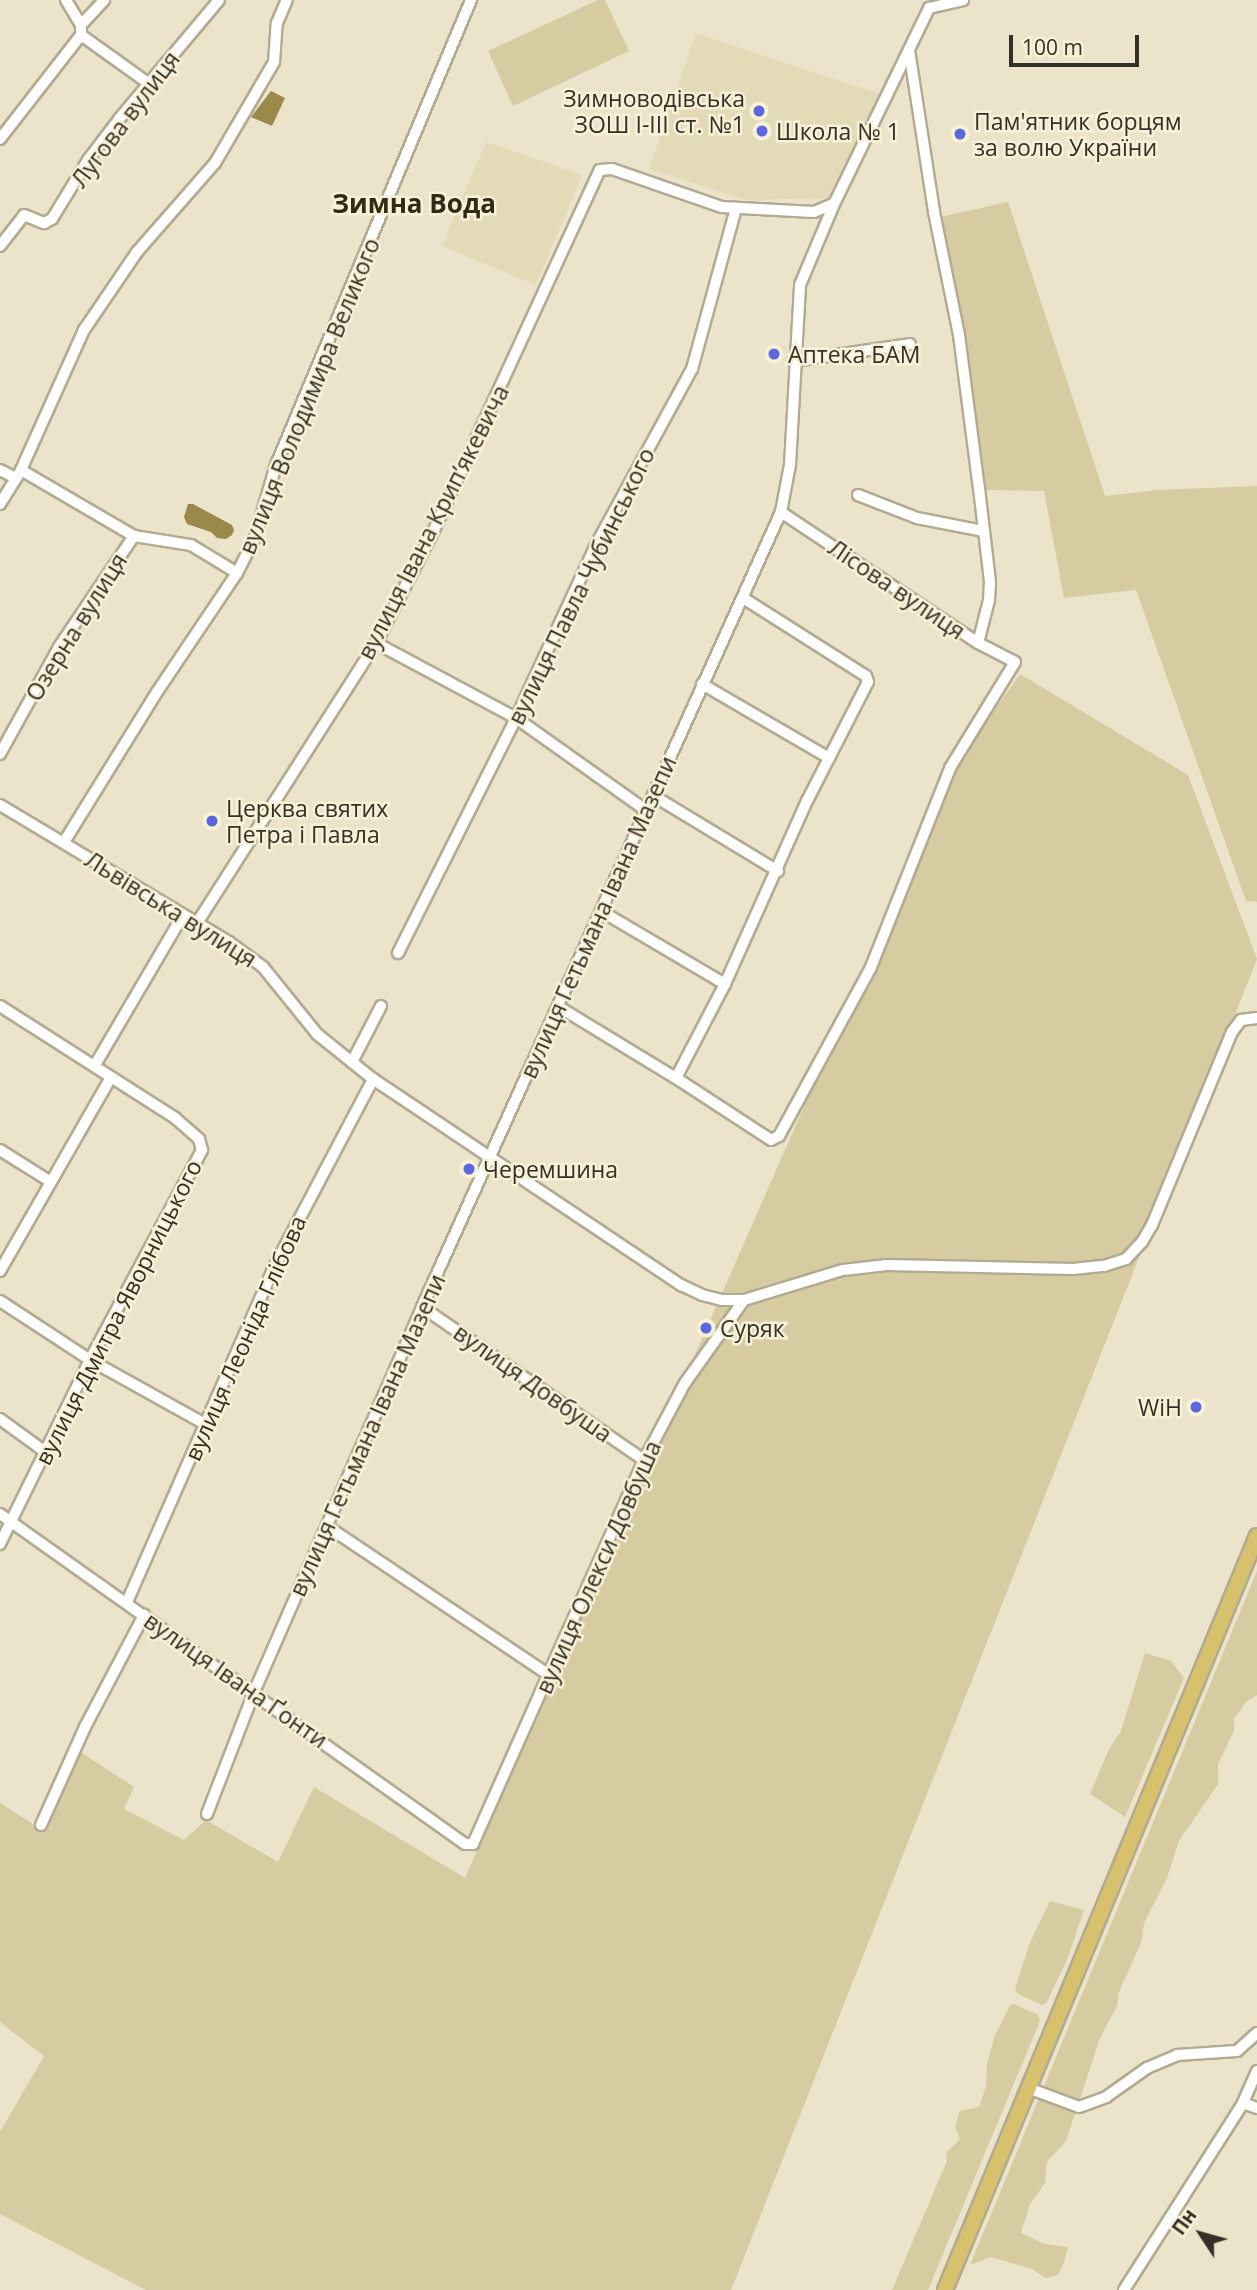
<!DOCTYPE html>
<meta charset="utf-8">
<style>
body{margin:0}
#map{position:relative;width:1257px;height:2290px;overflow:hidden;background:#ebe4ca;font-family:"Open Sans",sans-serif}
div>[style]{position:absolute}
.built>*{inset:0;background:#e3dab8}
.green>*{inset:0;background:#d7cba2}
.water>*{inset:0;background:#9a894b}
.roads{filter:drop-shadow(2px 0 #b2ab92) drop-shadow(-2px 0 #b2ab92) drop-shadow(0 2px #b2ab92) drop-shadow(0 -2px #b2ab92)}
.minor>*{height:10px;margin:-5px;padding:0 5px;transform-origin:5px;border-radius:5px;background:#fff}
.highway>*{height:14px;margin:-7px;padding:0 7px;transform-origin:7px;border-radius:7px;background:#d8c16d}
.dots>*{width:19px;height:19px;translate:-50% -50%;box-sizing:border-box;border:4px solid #f8f1d7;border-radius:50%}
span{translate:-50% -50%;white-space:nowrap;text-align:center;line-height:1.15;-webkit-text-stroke:5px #f8f1d7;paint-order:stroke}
.poi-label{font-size:23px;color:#333026}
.right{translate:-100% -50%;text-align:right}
.left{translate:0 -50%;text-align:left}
.street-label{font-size:23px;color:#333026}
.quarter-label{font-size:26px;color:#302a16;font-weight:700}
.north{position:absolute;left:1166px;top:2199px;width:70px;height:70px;-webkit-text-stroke:5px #f8f1d7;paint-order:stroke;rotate:306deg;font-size:19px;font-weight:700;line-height:28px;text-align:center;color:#333026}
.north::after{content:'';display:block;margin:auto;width:24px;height:32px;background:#333026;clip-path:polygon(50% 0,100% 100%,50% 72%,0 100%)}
.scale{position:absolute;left:1009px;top:35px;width:130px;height:32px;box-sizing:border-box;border:4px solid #333026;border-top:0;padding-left:9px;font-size:21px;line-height:24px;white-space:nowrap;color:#333026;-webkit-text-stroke:5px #f8f1d7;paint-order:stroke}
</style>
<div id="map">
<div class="built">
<i style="clip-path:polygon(696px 33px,880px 94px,828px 198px,746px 200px,649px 169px)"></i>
<i style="clip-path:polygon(486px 142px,582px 175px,536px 285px,442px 246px)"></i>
</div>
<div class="green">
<i style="clip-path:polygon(598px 0,605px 0,629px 51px,513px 106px,488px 51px)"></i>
<i style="clip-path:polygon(1008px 202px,1105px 496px,1157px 490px,1257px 486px,1257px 902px,1246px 901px,1136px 590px,1064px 598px,1044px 491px,983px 490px,940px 217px)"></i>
<i style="clip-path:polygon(1020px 674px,1188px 775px,1257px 959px,731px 2290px,146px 2290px,0 2214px,0 2132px,44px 2056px,0 2022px,0 1803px,44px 1831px,79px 1751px,134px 1787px,124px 1809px,184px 1840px,206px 1820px,278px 1862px,314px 1787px,465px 1878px,952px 770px)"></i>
<i style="clip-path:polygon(1257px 1571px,1257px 1695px,1246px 1702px,1234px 1719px,1234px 1731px,1218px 1764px,1218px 1784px,1179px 1841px,1167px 1878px,1144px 1923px,1142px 1940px,1119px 1992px,1117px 2006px,1100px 2038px,1066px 2141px,1047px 2162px,1045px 2183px,1030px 2204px,1021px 2233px,1045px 2244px,1068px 2247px,1064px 2262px,1058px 2275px,1046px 2278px,1032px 2269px,991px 2257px,970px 2265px)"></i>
<i style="clip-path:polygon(1145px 1653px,1171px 1661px,1184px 1678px,1125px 1817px,1090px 1794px,1109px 1749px,1121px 1731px)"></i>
<i style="clip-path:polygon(1050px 1901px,1084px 1910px,1067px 1960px,1047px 2002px,1042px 2005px,1018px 1994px,1015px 1989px,1029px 1945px)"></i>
<i style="clip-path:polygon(1014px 2004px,1038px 2015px,1040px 2021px,928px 2290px,892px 2290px,947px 2161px,946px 2153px,960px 2139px,955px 2126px,960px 2111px,979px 2107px,986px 2087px,987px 2064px,995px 2035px,1010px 2005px)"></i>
</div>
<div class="water">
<i style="clip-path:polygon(271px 91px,285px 98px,272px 126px,251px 117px)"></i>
<i style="clip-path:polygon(188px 504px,193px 504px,232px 525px,234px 530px,232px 535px,226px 539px,217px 538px,211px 532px,187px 524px,184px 517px)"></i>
</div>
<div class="roads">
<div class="minor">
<i style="left:66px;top:0;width:29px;rotate:59deg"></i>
<i style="left:929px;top:8px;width:35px;rotate:-13deg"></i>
<i style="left:81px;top:35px;width:82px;rotate:35.6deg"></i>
<i style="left:909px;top:50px;width:164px;rotate:81.2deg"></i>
<i style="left:934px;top:212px;width:126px;rotate:78.5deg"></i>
<i style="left:959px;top:335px;width:154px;rotate:82.6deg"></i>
<i style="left:979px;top:488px;width:94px;rotate:83.3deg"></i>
<i style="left:990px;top:581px;width:19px;rotate:93deg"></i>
<i style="left:989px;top:600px;width:44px;rotate:104.3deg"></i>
<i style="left:0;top:139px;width:132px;rotate:-52.1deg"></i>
<i style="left:81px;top:35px;width:10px;rotate:-90deg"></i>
<i style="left:81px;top:25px;width:34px;rotate:-47deg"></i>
<i style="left:0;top:246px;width:39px;rotate:-52deg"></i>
<i style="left:24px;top:215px;width:22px;rotate:22deg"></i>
<i style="left:44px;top:223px;width:9px;rotate:-27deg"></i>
<i style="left:52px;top:219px;width:69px;rotate:-58.6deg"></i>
<i style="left:88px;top:160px;width:53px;rotate:-52.7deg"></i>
<i style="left:120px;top:118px;width:154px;rotate:-50deg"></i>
<i style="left:794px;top:361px;width:117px;rotate:-8.3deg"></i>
<i style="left:0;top:470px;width:18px;rotate:27deg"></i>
<i style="left:21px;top:470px;width:131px;rotate:30.3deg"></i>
<i style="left:134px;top:536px;width:58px;rotate:9deg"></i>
<i style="left:191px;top:545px;width:54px;rotate:31.3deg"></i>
<i style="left:858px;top:495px;width:63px;rotate:21.3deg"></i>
<i style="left:917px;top:518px;width:67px;rotate:11.1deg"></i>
<i style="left:0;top:504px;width:40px;rotate:-58deg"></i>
<i style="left:21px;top:470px;width:154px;rotate:-65.8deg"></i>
<i style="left:84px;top:330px;width:94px;rotate:-55.8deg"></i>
<i style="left:137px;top:252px;width:118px;rotate:-48.8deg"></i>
<i style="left:215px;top:163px;width:117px;rotate:-59.7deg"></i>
<i style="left:274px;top:62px;width:39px;rotate:-86deg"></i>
<i style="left:277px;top:23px;width:25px;rotate:-67deg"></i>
<i style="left:376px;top:643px;width:159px;rotate:28.2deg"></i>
<i style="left:516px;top:718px;width:161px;rotate:35.4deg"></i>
<i style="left:702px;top:684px;width:147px;rotate:30.2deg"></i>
<i style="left:0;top:754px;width:122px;rotate:-61.1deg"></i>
<i style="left:59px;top:647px;width:134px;rotate:-56deg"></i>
<i style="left:654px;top:796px;width:145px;rotate:31.2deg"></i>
<i style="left:0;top:805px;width:267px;rotate:30.9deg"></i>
<i style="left:229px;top:942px;width:42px;rotate:36.3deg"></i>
<i style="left:263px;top:967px;width:86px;rotate:51.1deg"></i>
<i style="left:317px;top:1034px;width:72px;rotate:38.8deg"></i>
<i style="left:373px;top:1079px;width:371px;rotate:33.8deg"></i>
<i style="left:681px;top:1285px;width:23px;rotate:25deg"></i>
<i style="left:702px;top:1295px;width:21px;rotate:14deg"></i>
<i style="left:722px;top:1300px;width:22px"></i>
<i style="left:744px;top:1300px;width:103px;rotate:-16.9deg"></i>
<i style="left:843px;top:1270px;width:44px;rotate:-6.5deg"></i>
<i style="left:887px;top:1265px;width:186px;rotate:1.2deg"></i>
<i style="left:1073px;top:1269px;width:31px;rotate:-6deg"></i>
<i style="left:1104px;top:1266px;width:23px;rotate:-18deg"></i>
<i style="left:1126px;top:1259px;width:23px;rotate:-47deg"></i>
<i style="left:1142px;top:1242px;width:20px;rotate:-60deg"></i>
<i style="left:1152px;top:1225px;width:209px;rotate:-67.5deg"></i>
<i style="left:1232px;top:1032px;width:15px;rotate:-53deg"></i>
<i style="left:1241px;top:1020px;width:16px;rotate:-7deg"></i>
<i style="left:64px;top:842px;width:176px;rotate:-58.2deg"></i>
<i style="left:157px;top:692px;width:143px;rotate:-56.1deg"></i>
<i style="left:237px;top:573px;width:37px;rotate:-63deg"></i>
<i style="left:254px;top:540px;width:78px;rotate:-73.7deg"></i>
<i style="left:276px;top:465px;width:504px;rotate:-67.25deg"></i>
<i style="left:601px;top:911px;width:144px;rotate:30.5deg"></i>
<i style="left:197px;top:923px;width:332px;rotate:-57.4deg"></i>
<i style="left:376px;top:643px;width:129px;rotate:-62.8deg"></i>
<i style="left:435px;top:528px;width:394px;rotate:-65.3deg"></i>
<i style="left:600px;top:170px;width:12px;rotate:-5deg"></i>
<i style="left:612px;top:169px;width:116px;rotate:19.1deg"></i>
<i style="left:722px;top:207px;width:92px;rotate:3.1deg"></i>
<i style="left:814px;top:212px;width:21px;rotate:-23deg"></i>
<i style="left:398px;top:953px;width:263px;rotate:-63.3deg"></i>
<i style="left:516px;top:718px;width:193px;rotate:-65.2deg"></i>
<i style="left:597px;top:543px;width:198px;rotate:-61.4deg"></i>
<i style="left:692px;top:369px;width:167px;rotate:-74.7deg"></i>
<i style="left:0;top:1006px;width:208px;rotate:32.6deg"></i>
<i style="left:175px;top:1118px;width:32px;rotate:41deg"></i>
<i style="left:199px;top:1139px;width:11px;rotate:75deg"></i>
<i style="left:202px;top:1150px;width:238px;rotate:118.1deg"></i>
<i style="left:90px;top:1360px;width:205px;rotate:116.1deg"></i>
<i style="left:559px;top:1007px;width:137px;rotate:31.3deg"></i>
<i style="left:676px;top:1078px;width:113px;rotate:33.1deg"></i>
<i style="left:771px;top:1140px;width:9px;rotate:-27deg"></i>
<i style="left:779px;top:1136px;width:192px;rotate:-61.4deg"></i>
<i style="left:871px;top:967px;width:214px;rotate:-68.3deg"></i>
<i style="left:950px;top:768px;width:124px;rotate:-58.5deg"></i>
<i style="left:1015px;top:662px;width:42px;rotate:-152.8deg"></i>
<i style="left:978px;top:643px;width:237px;rotate:-146.4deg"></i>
<i style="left:352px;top:1062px;width:63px;rotate:-62.6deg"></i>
<i style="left:95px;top:1065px;width:174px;rotate:-59.6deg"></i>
<i style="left:676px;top:1078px;width:106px;rotate:-62.5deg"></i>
<i style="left:725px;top:984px;width:201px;rotate:-65.9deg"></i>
<i style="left:807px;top:801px;width:134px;rotate:-62.9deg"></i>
<i style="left:868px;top:682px;width:6px;rotate:-108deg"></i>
<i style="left:866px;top:676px;width:146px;rotate:-147.6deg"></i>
<i style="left:0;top:1150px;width:60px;rotate:32.1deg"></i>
<i style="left:0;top:1271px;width:221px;rotate:-60.2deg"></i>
<i style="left:0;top:1301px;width:108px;rotate:33.2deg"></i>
<i style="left:90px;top:1360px;width:132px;rotate:29.1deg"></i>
<i style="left:422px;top:1307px;width:270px;rotate:34.6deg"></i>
<i style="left:0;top:1419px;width:54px;rotate:36deg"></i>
<i style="left:0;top:1514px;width:570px;rotate:35.36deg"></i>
<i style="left:465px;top:1844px;width:8px"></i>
<i style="left:473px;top:1844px;width:420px;rotate:-66deg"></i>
<i style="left:644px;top:1460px;width:87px;rotate:-62deg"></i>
<i style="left:685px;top:1383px;width:102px;rotate:-54.6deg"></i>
<i style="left:328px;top:1527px;width:266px;rotate:33.8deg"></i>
<i style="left:127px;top:1602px;width:364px;rotate:-66.3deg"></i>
<i style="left:273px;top:1269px;width:215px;rotate:-62.2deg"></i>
<i style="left:207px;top:1814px;width:131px;rotate:-68.9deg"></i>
<i style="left:254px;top:1692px;width:420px;rotate:-66.4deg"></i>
<i style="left:422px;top:1307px;width:872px;rotate:-65.7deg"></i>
<i style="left:781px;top:512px;width:48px;rotate:-79.2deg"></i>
<i style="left:790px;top:465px;width:180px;rotate:-86.8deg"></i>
<i style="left:800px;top:285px;width:88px;rotate:-67.2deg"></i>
<i style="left:834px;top:204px;width:218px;rotate:-64.1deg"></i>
<i style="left:41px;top:1825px;width:107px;rotate:-65.8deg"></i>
<i style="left:85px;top:1727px;width:127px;rotate:-62.2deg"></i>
<i style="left:1257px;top:2071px;width:35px;rotate:114deg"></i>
<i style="left:1243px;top:2103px;width:15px;rotate:20deg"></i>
<i style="left:1028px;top:2088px;width:54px;rotate:20.4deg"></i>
<i style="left:1079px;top:2107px;width:29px;rotate:-20deg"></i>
<i style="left:1106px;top:2097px;width:50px;rotate:-35.3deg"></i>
<i style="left:1147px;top:2068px;width:33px;rotate:-23deg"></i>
<i style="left:1177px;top:2055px;width:60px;rotate:-3.8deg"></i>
<i style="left:1237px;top:2051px;width:27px;rotate:-42deg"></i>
<i style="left:1124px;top:2290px;width:222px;rotate:-57.5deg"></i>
</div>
<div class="highway">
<i style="left:945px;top:2290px;width:816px;rotate:-67.52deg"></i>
</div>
</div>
<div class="dots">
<i style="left:759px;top:111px;background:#5a67de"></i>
<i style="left:762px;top:131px;background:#5a67de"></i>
<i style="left:960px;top:134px;background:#5a67de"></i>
<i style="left:774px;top:354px;background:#5a67de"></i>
<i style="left:212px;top:821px;background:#5a67de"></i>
<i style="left:469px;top:1169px;background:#5a67de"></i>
<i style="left:706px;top:1328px;background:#5a67de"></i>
<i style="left:1196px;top:1407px;background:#5a67de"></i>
</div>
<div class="poi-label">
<span class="right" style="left:745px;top:111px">Зимноводівська<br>ЗОШ І-ІІІ ст. №1</span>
<span class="left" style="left:974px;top:134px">Пам'ятник борцям<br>за волю України</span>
<span class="left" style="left:776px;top:131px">Школа № 1</span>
<span class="left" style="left:788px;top:354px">Аптека БАМ</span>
<span class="left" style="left:226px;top:821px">Церква святих<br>Петра і Павла</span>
<span class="left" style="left:483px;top:1169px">Черемшина</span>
<span class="left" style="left:720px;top:1328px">Суряк</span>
<span class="right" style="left:1182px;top:1407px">WiH</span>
</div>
<div class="street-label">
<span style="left:125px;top:119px;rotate:-53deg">Лугова вулиця</span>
<span style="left:309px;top:396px;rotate:-68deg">вулиця Володимира Великого</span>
<span style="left:433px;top:522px;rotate:-63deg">вулиця Івана Крипʼякевича</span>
<span style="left:581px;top:586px;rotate:-64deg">вулиця Павла Чубинського</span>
<span style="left:897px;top:589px;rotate:34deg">Лісова вулиця</span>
<span style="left:76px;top:627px;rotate:-58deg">Озерна вулиця</span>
<span style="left:171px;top:909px;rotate:32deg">Львівська вулиця</span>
<span style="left:598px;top:917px;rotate:-66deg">вулиця Гетьмана Івана Мазепи</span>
<span style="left:118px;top:1312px;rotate:-63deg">вулиця Дмитра Яворницького</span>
<span style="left:245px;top:1338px;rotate:-66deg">вулиця Леоніда Глібова</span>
<span style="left:533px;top:1383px;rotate:35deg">вулиця Довбуша</span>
<span style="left:367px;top:1435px;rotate:-66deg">вулиця Гетьмана Івана Мазепи</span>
<span style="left:598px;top:1567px;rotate:-66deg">вулиця Олекси Довбуша</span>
<span style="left:236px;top:1680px;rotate:35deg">вулиця Івана Ґонти</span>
</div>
<div class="quarter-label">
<span style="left:414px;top:204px">Зимна Вода</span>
</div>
<div class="north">Пн</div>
<div class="scale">100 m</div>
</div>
